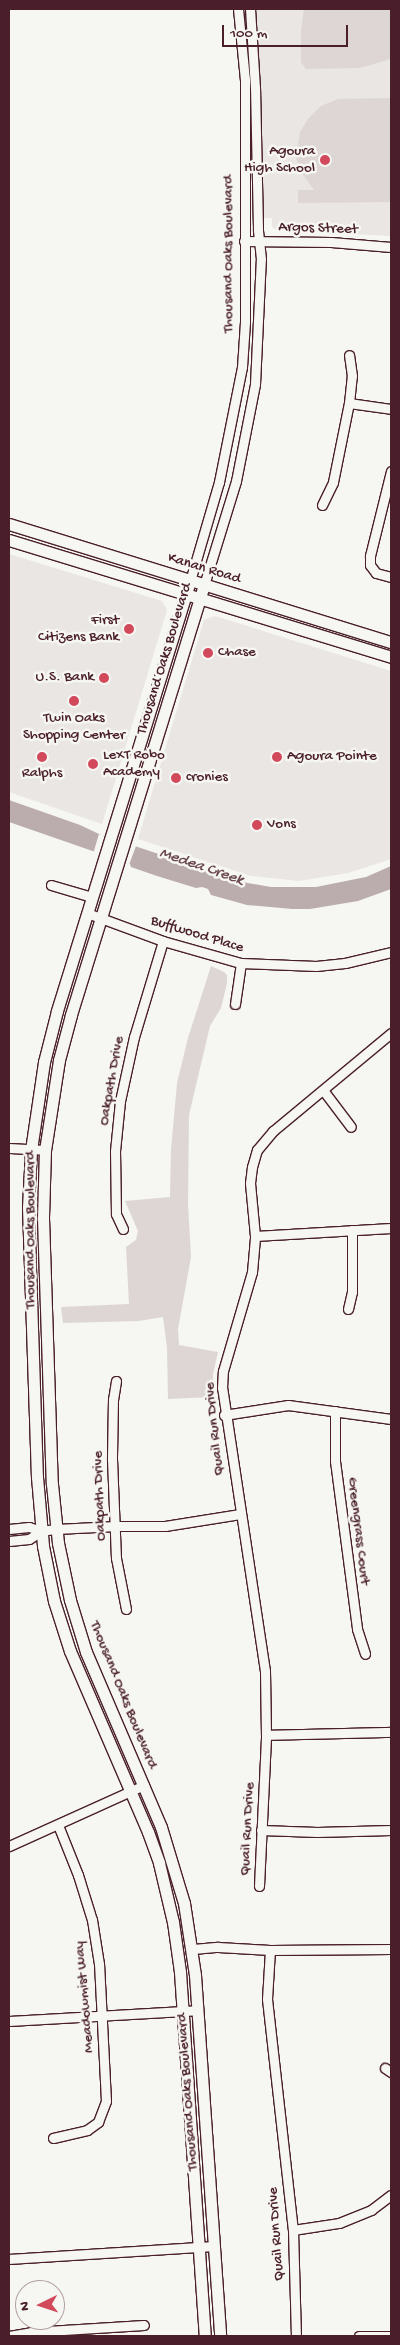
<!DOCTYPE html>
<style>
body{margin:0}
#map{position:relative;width:400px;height:2345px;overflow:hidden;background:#f6f6f2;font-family:"Gochi Hand",sans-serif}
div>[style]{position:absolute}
.built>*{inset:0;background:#e9e6e3}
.green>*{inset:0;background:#ddd6d5}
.water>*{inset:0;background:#bbadae}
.pier>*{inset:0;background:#f6f6f2}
.roads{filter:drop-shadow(1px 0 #4a1f2b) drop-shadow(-1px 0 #4a1f2b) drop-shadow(0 1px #4a1f2b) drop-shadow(0 -1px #4a1f2b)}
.minor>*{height:9px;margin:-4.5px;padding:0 4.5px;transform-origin:4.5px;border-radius:4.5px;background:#f6f6f2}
.major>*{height:11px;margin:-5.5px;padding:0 5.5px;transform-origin:5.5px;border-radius:5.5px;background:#f6f6f2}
.dots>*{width:14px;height:14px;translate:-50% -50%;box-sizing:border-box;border:2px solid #f6f6f2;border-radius:50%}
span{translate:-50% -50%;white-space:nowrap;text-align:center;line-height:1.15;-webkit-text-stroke:5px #f6f6f2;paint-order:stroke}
.poi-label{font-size:15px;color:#4a1f2b}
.right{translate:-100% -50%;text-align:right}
.left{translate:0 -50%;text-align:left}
.street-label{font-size:15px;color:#4a1f2b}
.water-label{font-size:16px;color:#6c4a52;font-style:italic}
.frame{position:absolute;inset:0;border:10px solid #4a1f2b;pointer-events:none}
.north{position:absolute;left:15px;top:2280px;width:50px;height:50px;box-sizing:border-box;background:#f6f6f2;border:1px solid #b1a0a2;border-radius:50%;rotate:266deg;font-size:14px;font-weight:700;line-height:20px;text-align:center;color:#4a1f2b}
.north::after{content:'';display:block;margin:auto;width:18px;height:22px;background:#d1495b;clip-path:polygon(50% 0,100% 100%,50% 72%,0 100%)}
.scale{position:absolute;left:222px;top:25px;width:126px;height:22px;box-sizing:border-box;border:2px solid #4a1f2b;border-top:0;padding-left:6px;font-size:15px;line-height:18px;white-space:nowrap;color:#4a1f2b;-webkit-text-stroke:4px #f6f6f2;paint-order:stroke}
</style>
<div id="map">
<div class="built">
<i style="clip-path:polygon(254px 9px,391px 9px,391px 236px,277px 230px,272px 227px,272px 218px,260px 218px)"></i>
<i style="clip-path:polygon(9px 554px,162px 601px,167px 610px,102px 824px,9px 792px)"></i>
<i style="clip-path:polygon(215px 616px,391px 671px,391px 859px,348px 873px,299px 881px,251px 876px,138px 839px,204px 620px)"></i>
</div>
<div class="green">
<i style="clip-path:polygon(304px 9px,391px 9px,391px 59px,360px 68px,306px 69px,301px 62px,301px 31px)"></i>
<i style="clip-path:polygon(391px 98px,391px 202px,298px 203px,298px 190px,314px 190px,301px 172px,296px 158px,300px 132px,308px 119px,321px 106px,338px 99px)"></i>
<i style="clip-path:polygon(211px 966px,224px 972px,227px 975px,227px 983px,221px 1008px,210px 1026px,189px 1115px,188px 1204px,191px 1257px,178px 1329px,179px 1345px,218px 1352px,213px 1374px,213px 1397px,168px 1399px,167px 1348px,163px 1317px,139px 1321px,63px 1323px,61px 1307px,129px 1304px,126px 1247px,136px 1240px,138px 1231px,125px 1201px,170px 1197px,171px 1149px,177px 1083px,188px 1038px)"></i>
</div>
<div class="water">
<i style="clip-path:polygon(9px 800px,80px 825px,99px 834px,242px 882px,271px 887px,316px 887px,366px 877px,391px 866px,391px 889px,358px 901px,310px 909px,292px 909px,247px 905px,211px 895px,208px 889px,202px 887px,196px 888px,157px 876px,131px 867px,130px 864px,9px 822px)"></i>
</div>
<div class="pier">
<i style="clip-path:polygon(99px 834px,136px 846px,129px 865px,93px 854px)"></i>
</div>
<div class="roads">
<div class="minor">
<i style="left:244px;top:241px;width:87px;rotate:0.7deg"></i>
<i style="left:331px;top:242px;width:60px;rotate:4.8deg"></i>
<i style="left:349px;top:403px;width:42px;rotate:8.1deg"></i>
<i style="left:391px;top:471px;width:88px;rotate:103.9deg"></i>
<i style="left:370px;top:556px;width:9px;rotate:90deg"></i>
<i style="left:370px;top:565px;width:10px;rotate:53deg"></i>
<i style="left:376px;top:573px;width:16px;rotate:15deg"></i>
<i style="left:322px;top:505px;width:25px;rotate:-64deg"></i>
<i style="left:333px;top:482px;width:81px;rotate:-78.6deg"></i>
<i style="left:349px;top:403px;width:27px;rotate:-84deg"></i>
<i style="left:352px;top:376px;width:21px;rotate:-98deg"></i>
<i style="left:190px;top:581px;width:103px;rotate:-73.7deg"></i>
<i style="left:219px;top:482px;width:117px;rotate:-78.7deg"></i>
<i style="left:242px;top:367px;width:45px;rotate:-86.2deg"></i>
<i style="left:245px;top:322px;width:242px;rotate:-90deg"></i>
<i style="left:245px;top:80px;width:71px;rotate:-95.6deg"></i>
<i style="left:204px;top:585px;width:109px;rotate:-72.9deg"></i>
<i style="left:236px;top:481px;width:99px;rotate:-78.9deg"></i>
<i style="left:255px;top:384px;width:125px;rotate:-87.3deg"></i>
<i style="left:261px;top:259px;width:30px;rotate:-96deg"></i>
<i style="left:258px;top:229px;width:141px;rotate:-91.2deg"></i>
<i style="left:255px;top:88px;width:79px;rotate:-93.6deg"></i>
<i style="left:51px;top:885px;width:43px;rotate:16.3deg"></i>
<i style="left:87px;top:913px;width:81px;rotate:20.2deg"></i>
<i style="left:163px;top:941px;width:81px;rotate:15.8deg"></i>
<i style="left:241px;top:963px;width:75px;rotate:2.3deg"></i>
<i style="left:316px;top:966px;width:29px;rotate:-6deg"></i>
<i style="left:345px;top:963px;width:47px;rotate:-13.4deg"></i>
<i style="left:235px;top:1004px;width:41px;rotate:-81.7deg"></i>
<i style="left:323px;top:1090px;width:46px;rotate:52.9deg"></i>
<i style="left:9px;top:1148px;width:36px;rotate:3deg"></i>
<i style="left:123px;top:1229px;width:17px;rotate:-115deg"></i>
<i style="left:116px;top:1214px;width:63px;rotate:-90.9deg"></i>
<i style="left:115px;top:1151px;width:50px;rotate:-84.3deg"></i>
<i style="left:120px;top:1101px;width:66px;rotate:-77.7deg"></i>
<i style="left:134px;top:1037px;width:100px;rotate:-73.2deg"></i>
<i style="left:255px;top:1236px;width:136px;rotate:-3.4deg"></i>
<i style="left:348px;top:1309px;width:17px;rotate:-77deg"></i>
<i style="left:352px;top:1292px;width:62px;rotate:-90deg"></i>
<i style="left:116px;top:1381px;width:18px;rotate:99deg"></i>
<i style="left:113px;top:1399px;width:60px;rotate:91deg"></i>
<i style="left:112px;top:1459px;width:99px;rotate:87.7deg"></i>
<i style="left:116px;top:1558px;width:52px;rotate:78.9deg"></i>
<i style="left:335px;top:1411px;width:50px;rotate:90deg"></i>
<i style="left:335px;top:1461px;width:169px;rotate:82.5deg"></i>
<i style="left:357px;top:1629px;width:26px;rotate:72deg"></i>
<i style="left:224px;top:1415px;width:65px;rotate:-8.9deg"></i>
<i style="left:288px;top:1405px;width:104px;rotate:7.7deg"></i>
<i style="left:9px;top:1529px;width:20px;rotate:-6deg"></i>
<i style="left:29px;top:1527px;width:13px;rotate:18deg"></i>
<i style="left:9px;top:1541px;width:20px;rotate:-6deg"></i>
<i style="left:29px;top:1539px;width:14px;rotate:-34deg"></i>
<i style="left:41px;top:1531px;width:15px;rotate:-8deg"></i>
<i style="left:56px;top:1529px;width:60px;rotate:-2.9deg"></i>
<i style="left:116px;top:1526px;width:49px"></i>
<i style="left:165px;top:1526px;width:76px;rotate:-9.1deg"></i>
<i style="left:266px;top:1735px;width:125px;rotate:-1.4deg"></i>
<i style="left:261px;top:1830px;width:56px;rotate:2deg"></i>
<i style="left:317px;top:1832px;width:74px;rotate:-1.5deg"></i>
<i style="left:9px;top:1846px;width:148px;rotate:-24.3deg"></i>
<i style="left:259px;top:1886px;width:151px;rotate:-87.3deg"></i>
<i style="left:266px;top:1735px;width:64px;rotate:-90.9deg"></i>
<i style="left:265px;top:1671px;width:286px;rotate:-98.6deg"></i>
<i style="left:222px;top:1388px;width:17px;rotate:-87deg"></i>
<i style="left:223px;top:1371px;width:103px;rotate:-73.7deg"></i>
<i style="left:252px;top:1272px;width:36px;rotate:-85deg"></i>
<i style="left:255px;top:1236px;width:53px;rotate:-95.4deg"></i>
<i style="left:250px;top:1183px;width:16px;rotate:-83deg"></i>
<i style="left:252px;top:1167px;width:18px;rotate:-74deg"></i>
<i style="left:257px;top:1150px;width:25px;rotate:-50deg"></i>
<i style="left:273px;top:1131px;width:153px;rotate:-39.7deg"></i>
<i style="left:193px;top:1949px;width:25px;rotate:-5deg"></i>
<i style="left:218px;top:1947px;width:52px;rotate:3.3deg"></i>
<i style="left:270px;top:1950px;width:121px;rotate:-0.5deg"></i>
<i style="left:270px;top:1950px;width:49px;rotate:93.5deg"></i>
<i style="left:267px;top:1999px;width:232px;rotate:83.6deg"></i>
<i style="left:293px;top:2230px;width:106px;rotate:88.4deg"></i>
<i style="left:9px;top:2021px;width:188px;rotate:-3.3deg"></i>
<i style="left:385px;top:2068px;width:7px;rotate:34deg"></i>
<i style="left:53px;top:2138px;width:35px;rotate:-13deg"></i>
<i style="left:87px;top:2130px;width:14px;rotate:-36deg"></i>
<i style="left:98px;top:2122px;width:22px;rotate:-69deg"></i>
<i style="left:106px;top:2101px;width:137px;rotate:-92.9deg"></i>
<i style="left:99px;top:1964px;width:45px;rotate:-99deg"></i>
<i style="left:92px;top:1920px;width:47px;rotate:-107.3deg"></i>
<i style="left:78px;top:1875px;width:54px;rotate:-111.8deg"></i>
<i style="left:293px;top:2230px;width:47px;rotate:-8.7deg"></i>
<i style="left:339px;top:2223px;width:35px;rotate:-22deg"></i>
<i style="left:371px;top:2210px;width:25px;rotate:-37deg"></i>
<i style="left:9px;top:2259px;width:205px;rotate:-3.6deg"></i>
<i style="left:9px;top:2336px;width:22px;rotate:-10deg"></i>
<i style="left:31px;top:2332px;width:113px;rotate:-3.5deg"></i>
<i style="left:359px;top:2336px;width:32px"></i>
</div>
<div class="major">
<i style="left:9px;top:524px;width:400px;rotate:17.2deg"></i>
<i style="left:9px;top:540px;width:400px;rotate:17deg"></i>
<i style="left:190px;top:581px;width:450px;rotate:107.2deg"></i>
<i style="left:57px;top:1011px;width:53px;rotate:104.3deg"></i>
<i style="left:44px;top:1062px;width:89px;rotate:98.4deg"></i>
<i style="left:31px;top:1150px;width:57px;rotate:93deg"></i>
<i style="left:28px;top:1207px;width:270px;rotate:88.1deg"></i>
<i style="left:37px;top:1477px;width:69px;rotate:85deg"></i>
<i style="left:43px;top:1546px;width:56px;rotate:78.7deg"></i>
<i style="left:54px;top:1601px;width:52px;rotate:72.3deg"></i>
<i style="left:70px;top:1651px;width:197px;rotate:66.7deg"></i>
<i style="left:148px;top:1832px;width:33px;rotate:70deg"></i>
<i style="left:159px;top:1863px;width:61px;rotate:76.7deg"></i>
<i style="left:173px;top:1922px;width:50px;rotate:82deg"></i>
<i style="left:180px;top:1972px;width:365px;rotate:86.1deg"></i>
<i style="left:204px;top:585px;width:450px;rotate:107.2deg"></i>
<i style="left:71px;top:1015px;width:47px;rotate:104.9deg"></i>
<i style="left:59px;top:1060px;width:91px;rotate:98.8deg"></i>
<i style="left:45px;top:1150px;width:68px;rotate:91.7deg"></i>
<i style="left:43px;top:1218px;width:266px;rotate:88.1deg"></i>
<i style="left:52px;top:1484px;width:59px;rotate:84.2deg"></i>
<i style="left:58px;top:1543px;width:58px;rotate:78.1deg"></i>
<i style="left:70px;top:1600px;width:54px;rotate:72.9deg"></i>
<i style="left:86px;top:1652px;width:190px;rotate:66.8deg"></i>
<i style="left:161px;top:1827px;width:79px;rotate:73.2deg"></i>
<i style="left:184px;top:1903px;width:73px;rotate:81.3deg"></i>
<i style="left:195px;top:1975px;width:362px;rotate:86deg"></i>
</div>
</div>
<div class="dots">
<i style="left:325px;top:160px;background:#d1495b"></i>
<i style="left:129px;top:629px;background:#d1495b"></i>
<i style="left:208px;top:653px;background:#d1495b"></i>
<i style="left:104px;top:678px;background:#d1495b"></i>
<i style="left:74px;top:701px;background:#d1495b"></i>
<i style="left:42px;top:757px;background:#d1495b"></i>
<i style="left:277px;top:757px;background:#d1495b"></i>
<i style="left:93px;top:764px;background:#d1495b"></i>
<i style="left:176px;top:778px;background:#d1495b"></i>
<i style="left:257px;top:825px;background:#d1495b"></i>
</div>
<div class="poi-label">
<span class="right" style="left:315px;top:160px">Agoura<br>High School</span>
<span class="right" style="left:119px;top:629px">First<br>Citizens Bank</span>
<span class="left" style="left:218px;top:653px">Chase</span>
<span class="right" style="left:94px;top:678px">U.S. Bank</span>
<span style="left:74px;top:727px">Twin Oaks<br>Shopping Center</span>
<span class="left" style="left:103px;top:764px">LeXT Robo<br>Academy</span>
<span class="left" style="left:287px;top:757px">Agoura Pointe</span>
<span style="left:42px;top:774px">Ralphs</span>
<span class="left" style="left:186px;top:778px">cronies</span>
<span class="left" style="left:267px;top:825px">Vons</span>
</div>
<div class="street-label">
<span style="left:318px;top:229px;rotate:2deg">Argos Street</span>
<span style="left:229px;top:254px;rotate:-90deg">Thousand Oaks Boulevard</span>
<span style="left:204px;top:569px;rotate:17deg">Kanan Road</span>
<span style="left:165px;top:659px;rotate:-73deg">Thousand Oaks Boulevard</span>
<span style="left:197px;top:935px;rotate:17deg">Buffwood Place</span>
<span style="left:112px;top:1081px;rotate:-80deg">Oakpath Drive</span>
<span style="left:31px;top:1230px;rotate:-90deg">Thousand Oaks Boulevard</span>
<span style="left:215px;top:1429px;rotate:-96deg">Quail Run Drive</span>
<span style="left:100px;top:1496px;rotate:-92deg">Oakpath Drive</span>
<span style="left:358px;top:1531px;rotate:83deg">Greengrass Court</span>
<span style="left:123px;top:1695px;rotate:68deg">Thousand Oaks Boulevard</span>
<span style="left:248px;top:1829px;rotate:-87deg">Quail Run Drive</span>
<span style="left:85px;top:1997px;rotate:-95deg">Meadowmist Way</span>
<span style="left:188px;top:2092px;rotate:-94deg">Thousand Oaks Boulevard</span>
<span style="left:277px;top:2234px;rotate:-94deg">Quail Run Drive</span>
</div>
<div class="water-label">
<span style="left:201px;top:868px;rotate:19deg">Medea Creek</span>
</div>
<div class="frame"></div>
<div class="north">N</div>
<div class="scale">100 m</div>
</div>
